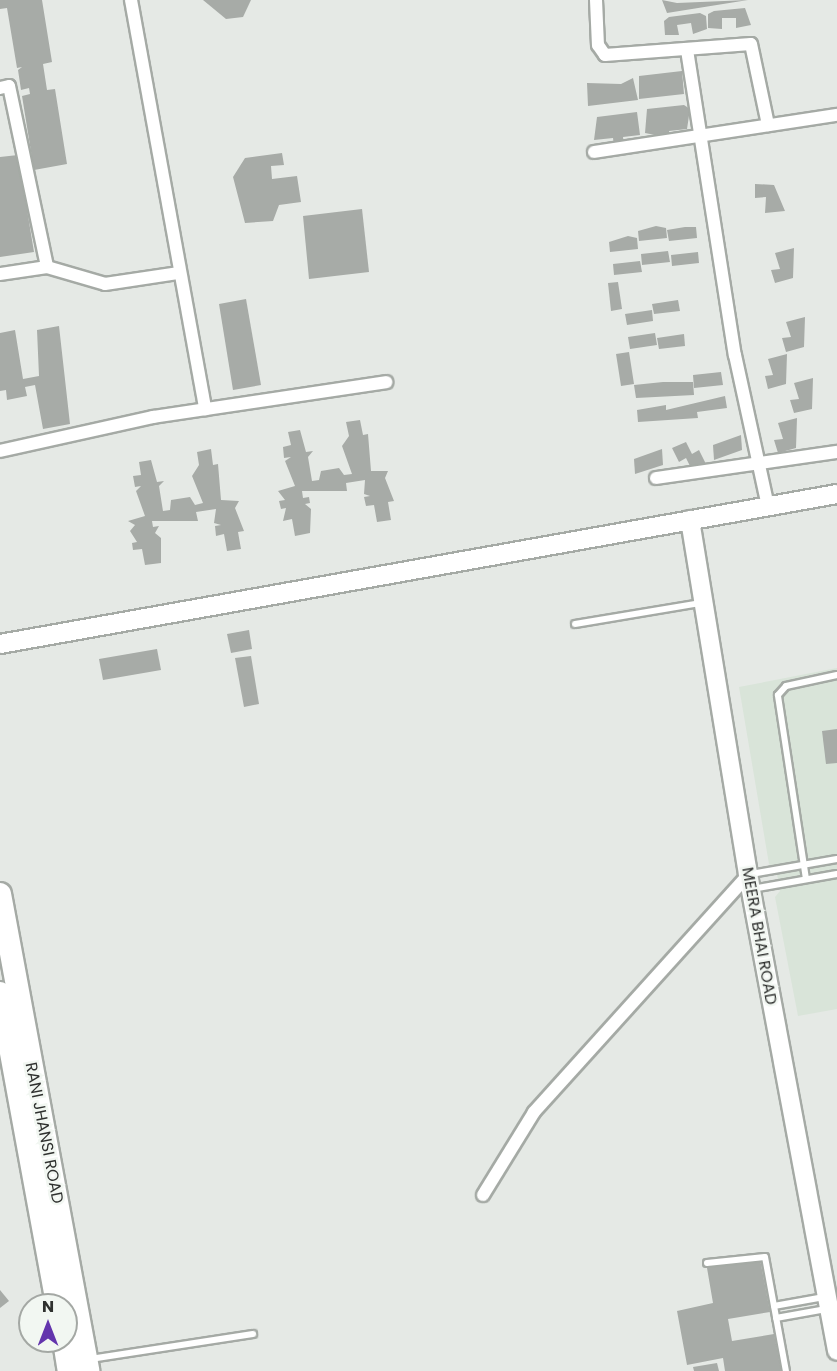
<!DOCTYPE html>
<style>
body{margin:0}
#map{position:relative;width:837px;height:1371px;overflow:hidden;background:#e5e9e5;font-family:Poppins,sans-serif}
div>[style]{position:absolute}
.built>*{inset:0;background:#d9e4d9}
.building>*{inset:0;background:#a7aba7}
.roads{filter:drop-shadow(2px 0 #a5aaa5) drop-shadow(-2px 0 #a5aaa5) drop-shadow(0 2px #a5aaa5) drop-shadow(0 -2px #a5aaa5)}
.lane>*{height:6px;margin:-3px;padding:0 3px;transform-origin:3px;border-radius:3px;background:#fff}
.street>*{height:12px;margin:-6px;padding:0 6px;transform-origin:6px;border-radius:6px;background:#fff}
.secondary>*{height:18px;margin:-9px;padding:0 9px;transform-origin:9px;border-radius:9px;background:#fff}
.highway>*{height:22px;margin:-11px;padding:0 11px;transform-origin:11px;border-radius:11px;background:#fff}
span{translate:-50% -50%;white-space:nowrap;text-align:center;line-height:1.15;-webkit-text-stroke:5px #f2f7f2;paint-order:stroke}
.street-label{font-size:16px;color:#2f312f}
.north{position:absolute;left:18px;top:1293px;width:60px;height:60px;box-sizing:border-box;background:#f2f7f2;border:2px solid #a4a8a4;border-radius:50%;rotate:0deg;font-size:16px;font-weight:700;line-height:24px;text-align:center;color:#2f312f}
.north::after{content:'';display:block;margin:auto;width:21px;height:27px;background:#6335ad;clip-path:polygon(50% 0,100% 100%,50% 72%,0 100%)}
</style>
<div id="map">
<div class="built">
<i style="clip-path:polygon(837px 668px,837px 1009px,798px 1016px,775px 897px,780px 891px,776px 868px,769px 864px,739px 687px)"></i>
</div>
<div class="building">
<i style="clip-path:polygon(0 0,42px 0,52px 62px,43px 64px,47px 90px,55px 89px,67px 164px,34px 170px,22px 96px,30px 94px,29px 88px,21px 90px,18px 70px,22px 67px,17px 68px,7px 8px,0 9px)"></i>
<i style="clip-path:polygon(203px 0,251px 0,243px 17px,226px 19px)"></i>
<i style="clip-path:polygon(662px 0,677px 3px,748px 0,667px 13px)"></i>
<i style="clip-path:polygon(745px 8px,751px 25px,736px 28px,736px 18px,722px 18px,722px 29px,708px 28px,708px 14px,714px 11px)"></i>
<i style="clip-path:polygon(700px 13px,706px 16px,707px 29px,693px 34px,691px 23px,677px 25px,679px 35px,665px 35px,664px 21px,669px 17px)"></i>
<i style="clip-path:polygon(682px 71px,684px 94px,639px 99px,639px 76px)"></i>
<i style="clip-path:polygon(633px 78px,638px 100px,588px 106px,587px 83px,621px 84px)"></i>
<i style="clip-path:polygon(684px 105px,690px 109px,687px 129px,669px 131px,670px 138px,645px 133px,647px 109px)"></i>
<i style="clip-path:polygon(637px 112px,640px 135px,623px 137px,624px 145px,614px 146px,613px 138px,594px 140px,597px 117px)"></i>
<i style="clip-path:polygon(282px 153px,284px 165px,271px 166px,272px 179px,297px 176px,301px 202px,279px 205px,273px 221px,245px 223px,233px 177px,245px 158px)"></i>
<i style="clip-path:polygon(18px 155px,34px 252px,0 257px,0 157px)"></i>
<i style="clip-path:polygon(755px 184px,774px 185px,785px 211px,765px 213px,766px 197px,755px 198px)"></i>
<i style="clip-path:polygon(362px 209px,369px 272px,309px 279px,303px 216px)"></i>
<i style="clip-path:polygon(656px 226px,666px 228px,667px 238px,639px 241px,638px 231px)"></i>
<i style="clip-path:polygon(685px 227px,696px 227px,697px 238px,669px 241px,667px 230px)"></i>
<i style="clip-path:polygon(628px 236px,637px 238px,638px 249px,610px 252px,609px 242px)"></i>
<i style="clip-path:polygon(794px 248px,793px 278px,775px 283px,771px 270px,780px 269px,775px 253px)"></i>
<i style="clip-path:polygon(668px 251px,670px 262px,642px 265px,641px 254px)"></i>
<i style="clip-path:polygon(698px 252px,699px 263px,672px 266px,671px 255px)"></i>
<i style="clip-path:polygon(640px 261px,642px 272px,614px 275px,613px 264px)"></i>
<i style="clip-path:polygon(618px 282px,622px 309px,611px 311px,608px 283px)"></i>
<i style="clip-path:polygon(246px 299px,261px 385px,233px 390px,219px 304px)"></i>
<i style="clip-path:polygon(678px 300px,680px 311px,654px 314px,652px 304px)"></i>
<i style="clip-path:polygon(652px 310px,653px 321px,627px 325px,625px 314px)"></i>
<i style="clip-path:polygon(805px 317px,804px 347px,786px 352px,782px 338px,791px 337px,786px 322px)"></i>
<i style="clip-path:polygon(59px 326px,70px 424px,43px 429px,35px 385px,25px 387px,27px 396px,7px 400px,6px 390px,0 391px,0 333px,15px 330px,23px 379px,39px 376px,37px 330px)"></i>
<i style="clip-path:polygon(655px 333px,657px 345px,630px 349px,628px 337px)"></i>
<i style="clip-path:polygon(684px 334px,685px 346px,659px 349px,657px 338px)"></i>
<i style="clip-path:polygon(629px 352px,634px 384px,621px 386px,616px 354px)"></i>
<i style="clip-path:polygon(787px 354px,786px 384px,768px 389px,765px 376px,773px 375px,768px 359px)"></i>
<i style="clip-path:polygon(721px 372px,723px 385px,694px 388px,693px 375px)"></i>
<i style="clip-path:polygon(813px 378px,812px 409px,794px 413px,790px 400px,799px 399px,794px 383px)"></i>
<i style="clip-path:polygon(663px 382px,693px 382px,694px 395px,636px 398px,634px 385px)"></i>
<i style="clip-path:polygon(725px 396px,727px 408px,697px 412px,698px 418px,638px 422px,637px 410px,666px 405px,666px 410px)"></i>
<i style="clip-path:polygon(797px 418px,796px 448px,778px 453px,774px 440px,783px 439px,778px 423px)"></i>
<i style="clip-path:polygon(360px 420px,363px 435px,368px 434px,371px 471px,388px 471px,385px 478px,394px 501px,388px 502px,391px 520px,377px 522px,374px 505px,366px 506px,364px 497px,370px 496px,364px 494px,365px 480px,346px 483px,347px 491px,302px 491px,303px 498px,309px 497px,310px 503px,305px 504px,311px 509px,310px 533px,295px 536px,292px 519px,283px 521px,286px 508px,281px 509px,279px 501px,285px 500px,278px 491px,295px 486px,285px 461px,291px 457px,284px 458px,283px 447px,291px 445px,288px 432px,300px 430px,306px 452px,313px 451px,308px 457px,312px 481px,319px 480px,321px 471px,339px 468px,344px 475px,352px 474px,342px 446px,349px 436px,346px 422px)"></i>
<i style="clip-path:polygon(741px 435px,742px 450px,714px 460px,713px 445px)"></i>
<i style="clip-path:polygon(686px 442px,692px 454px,699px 450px,706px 464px,692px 470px,686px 458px,679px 462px,672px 448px)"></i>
<i style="clip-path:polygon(211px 449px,213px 465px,218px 464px,221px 500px,239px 501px,235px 508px,244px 531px,238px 532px,241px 549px,227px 551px,224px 534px,216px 536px,215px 526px,221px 525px,214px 523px,216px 509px,196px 512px,198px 521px,152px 521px,153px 527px,159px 526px,155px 533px,161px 538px,161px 563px,145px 565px,142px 549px,133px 550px,132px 543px,137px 542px,130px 531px,135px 525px,128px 521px,145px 516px,136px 491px,141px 486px,135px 487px,133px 476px,141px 475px,139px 462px,151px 460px,157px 482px,164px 481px,159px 486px,163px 511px,170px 510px,171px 500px,190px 497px,195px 505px,203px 503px,192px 476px,199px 465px,197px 452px)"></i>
<i style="clip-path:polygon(662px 449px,663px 465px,635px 474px,634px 459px)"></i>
<i style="clip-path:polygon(249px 630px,252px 649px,231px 653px,227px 634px)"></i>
<i style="clip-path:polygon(157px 649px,161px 670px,103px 680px,99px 659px)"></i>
<i style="clip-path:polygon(251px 656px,259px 704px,244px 707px,235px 658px)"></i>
<i style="clip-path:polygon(837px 729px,837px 763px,826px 764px,822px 731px)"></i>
<i style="clip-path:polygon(760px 1259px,770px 1312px,728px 1319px,732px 1341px,774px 1334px,781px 1371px,725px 1371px,723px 1358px,687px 1365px,677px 1311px,713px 1303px,707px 1268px)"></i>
<i style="clip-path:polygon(0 1290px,9px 1301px,0 1308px)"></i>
<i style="clip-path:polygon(717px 1363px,719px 1371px,694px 1371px,693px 1367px)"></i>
</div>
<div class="roads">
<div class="lane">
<i style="left:575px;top:624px;width:128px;rotate:-9.5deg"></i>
<i style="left:751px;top:874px;width:87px;rotate:-9.9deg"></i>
<i style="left:806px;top:879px;width:186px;rotate:-98.7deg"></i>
<i style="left:778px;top:695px;width:12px;rotate:-48deg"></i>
<i style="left:786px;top:686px;width:52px;rotate:-12.2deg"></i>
<i style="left:752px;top:889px;width:86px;rotate:-10deg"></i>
<i style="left:707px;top:1263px;width:58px;rotate:-5.9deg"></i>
<i style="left:765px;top:1257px;width:116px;rotate:79.6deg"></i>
<i style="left:774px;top:1306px;width:51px;rotate:-10.2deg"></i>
<i style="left:776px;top:1318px;width:51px;rotate:-10.2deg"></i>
<i style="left:90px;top:1359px;width:165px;rotate:-8.7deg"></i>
</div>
<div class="street">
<i style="left:131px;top:0;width:416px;rotate:79.7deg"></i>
<i style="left:596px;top:0;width:45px;rotate:87.5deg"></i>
<i style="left:598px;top:45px;width:12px;rotate:55deg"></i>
<i style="left:605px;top:55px;width:146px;rotate:-4.3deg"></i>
<i style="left:751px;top:44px;width:83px;rotate:78.1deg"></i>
<i style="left:687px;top:50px;width:309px;rotate:81.1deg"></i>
<i style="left:735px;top:355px;width:155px;rotate:77.7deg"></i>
<i style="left:0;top:88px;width:9px;rotate:-13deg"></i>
<i style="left:9px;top:86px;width:185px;rotate:78.1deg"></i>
<i style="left:47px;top:267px;width:48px;rotate:171.5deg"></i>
<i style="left:594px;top:152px;width:246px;rotate:-8.7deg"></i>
<i style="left:47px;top:267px;width:60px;rotate:16.3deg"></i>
<i style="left:105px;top:284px;width:75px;rotate:-8.5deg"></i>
<i style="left:0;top:451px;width:157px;rotate:-12.5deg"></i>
<i style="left:153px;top:417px;width:236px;rotate:-8.5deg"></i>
<i style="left:656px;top:478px;width:183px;rotate:-8.2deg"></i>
<i style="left:483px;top:1195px;width:97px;rotate:-58.4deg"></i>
<i style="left:534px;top:1112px;width:319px;rotate:-47.9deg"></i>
</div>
<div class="secondary">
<i style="left:690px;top:520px;width:360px;rotate:80.7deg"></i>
<i style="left:748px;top:875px;width:484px;rotate:79.4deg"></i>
<i style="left:0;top:644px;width:850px;rotate:-10.16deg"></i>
</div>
<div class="highway">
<i style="left:0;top:894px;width:485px;rotate:79.5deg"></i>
<i style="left:0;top:993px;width:317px;rotate:79.6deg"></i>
<i style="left:64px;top:1341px;width:30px;rotate:81deg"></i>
</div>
</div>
<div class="street-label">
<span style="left:759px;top:936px;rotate:80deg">MEERA BHAI ROAD</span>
<span style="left:44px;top:1133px;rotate:79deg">RANI JHANSI ROAD</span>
</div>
<div class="north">N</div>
</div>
